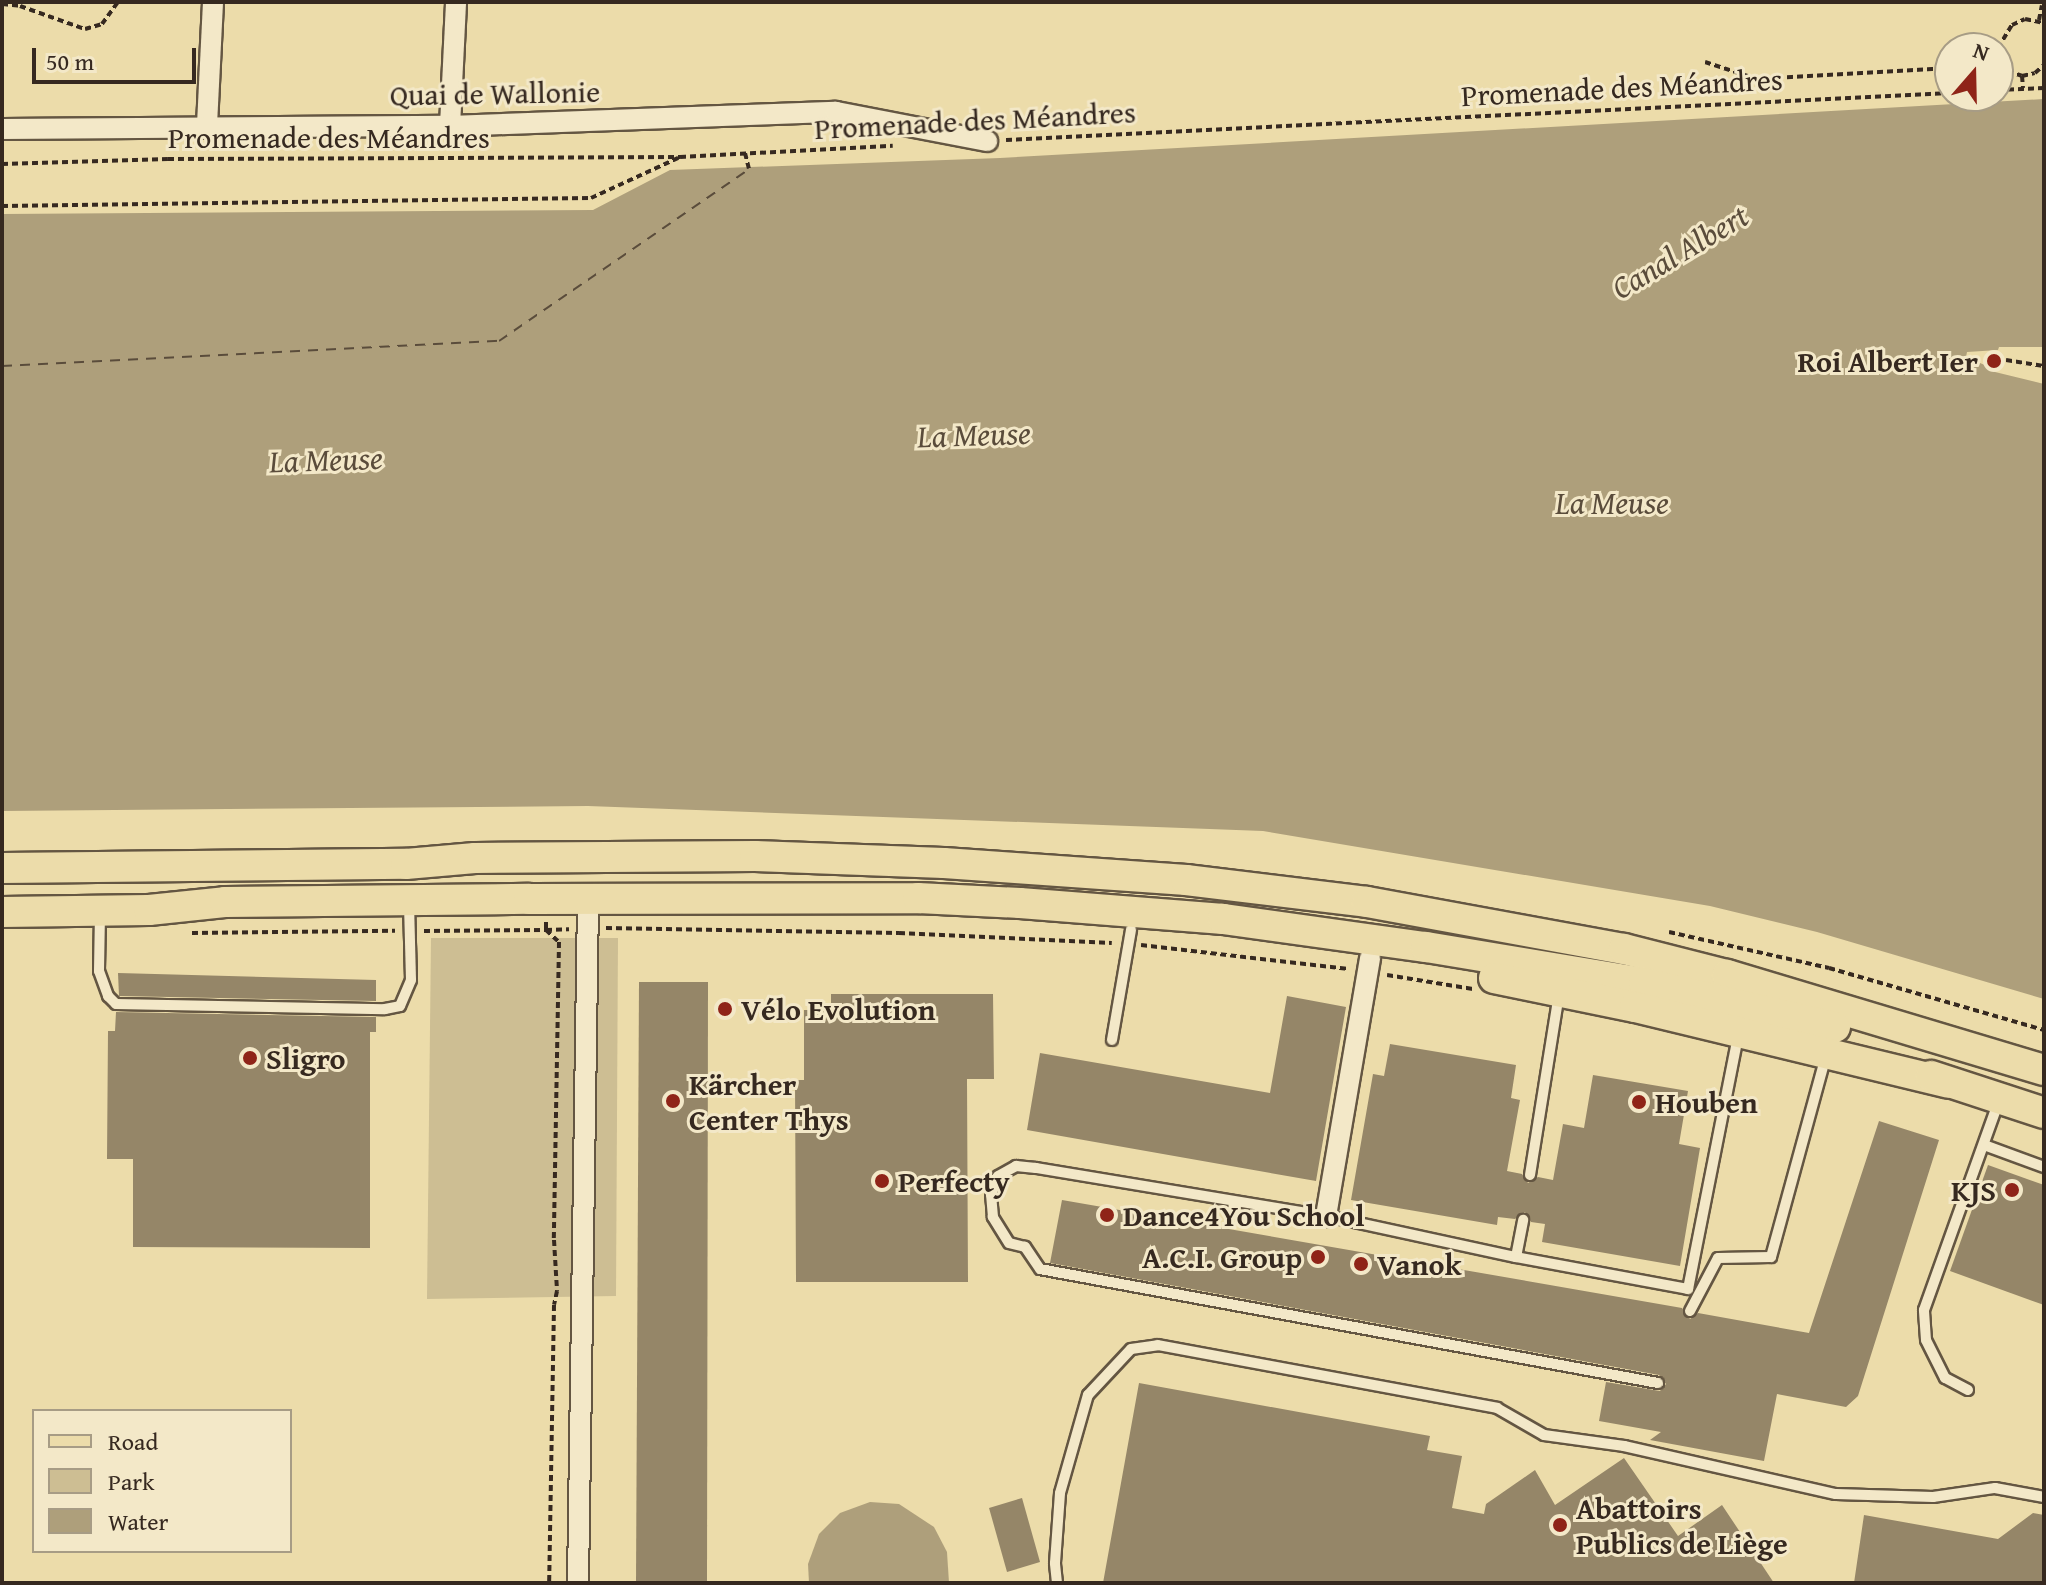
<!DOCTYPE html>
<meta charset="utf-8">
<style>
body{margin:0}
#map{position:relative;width:2046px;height:1585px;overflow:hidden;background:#ecdcaa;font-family:"Gentium Book Plus",serif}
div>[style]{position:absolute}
.green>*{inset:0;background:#cdbe93}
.water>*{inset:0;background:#ae9f7b}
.ferry>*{height:2px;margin-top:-1px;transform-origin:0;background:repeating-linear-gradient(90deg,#5a4c3b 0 10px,transparent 0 18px)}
.building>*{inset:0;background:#958668}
.path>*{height:4px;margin-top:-2px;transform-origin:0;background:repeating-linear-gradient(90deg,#362920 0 6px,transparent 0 10px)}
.roads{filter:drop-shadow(2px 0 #645642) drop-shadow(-2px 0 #645642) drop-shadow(0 2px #645642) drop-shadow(0 -2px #645642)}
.lane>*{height:10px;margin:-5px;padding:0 5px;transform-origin:5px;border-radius:5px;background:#f3e8c8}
.street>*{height:20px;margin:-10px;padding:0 10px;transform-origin:10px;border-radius:10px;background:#f3e8c8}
.primary>*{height:30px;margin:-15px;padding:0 15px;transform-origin:15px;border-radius:15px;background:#ecdcaa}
.dots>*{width:22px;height:22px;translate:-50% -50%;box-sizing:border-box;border:4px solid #f3e8c8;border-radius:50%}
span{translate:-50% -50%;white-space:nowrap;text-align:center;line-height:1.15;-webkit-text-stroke:6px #f3e8c8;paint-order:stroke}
.street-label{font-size:30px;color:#362920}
.poi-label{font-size:30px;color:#362920;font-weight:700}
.right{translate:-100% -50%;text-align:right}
.left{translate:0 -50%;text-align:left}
.water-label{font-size:32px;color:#5a4c3b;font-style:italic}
.frame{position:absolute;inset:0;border:4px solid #362920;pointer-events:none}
.legend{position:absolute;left:32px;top:1409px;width:260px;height:144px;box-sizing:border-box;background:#f3e8c8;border:2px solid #a79c85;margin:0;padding:10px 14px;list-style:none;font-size:24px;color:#362920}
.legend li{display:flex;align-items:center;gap:16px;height:40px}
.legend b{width:40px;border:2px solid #a79c85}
.north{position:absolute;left:1934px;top:32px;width:80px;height:80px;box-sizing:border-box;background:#f3e8c8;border:2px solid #a79c85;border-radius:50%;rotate:20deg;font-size:22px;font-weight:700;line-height:32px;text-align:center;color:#362920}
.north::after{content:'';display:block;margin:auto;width:28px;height:36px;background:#8f2418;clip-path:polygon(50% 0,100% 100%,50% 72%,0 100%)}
.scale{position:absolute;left:32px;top:48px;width:164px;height:36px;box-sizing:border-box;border:4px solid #362920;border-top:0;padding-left:10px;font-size:24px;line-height:28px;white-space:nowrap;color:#362920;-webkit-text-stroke:6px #f3e8c8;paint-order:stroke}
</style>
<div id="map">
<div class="green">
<i style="clip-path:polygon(431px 938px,618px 938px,616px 1296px,427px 1299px)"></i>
</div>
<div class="water">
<i style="clip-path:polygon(2044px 99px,2044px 347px,1999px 347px,1998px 350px,1967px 352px,1966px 357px,1994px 369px,1995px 372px,2044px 384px,2044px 999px,1817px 932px,1710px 906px,1263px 831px,588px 806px,2px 811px,2px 214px,593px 210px,670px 170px,1000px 158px)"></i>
<i style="clip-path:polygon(870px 1502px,899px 1504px,934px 1527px,947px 1552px,949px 1583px,809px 1583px,808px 1564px,819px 1534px,840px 1513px)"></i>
</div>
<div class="ferry">
<i style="left:2px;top:366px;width:498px;rotate:-2.9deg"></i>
<i style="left:499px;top:341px;width:303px;rotate:-34.5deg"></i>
</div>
<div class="building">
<i style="clip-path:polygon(118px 973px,376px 980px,376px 1001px,119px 996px)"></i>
<i style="clip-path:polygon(639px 982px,708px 982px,707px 1583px,636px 1583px)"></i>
<i style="clip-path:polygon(831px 994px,993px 994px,994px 1079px,967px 1079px,968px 1282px,796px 1282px,795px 1080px,804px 1080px,804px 1010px,831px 1010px)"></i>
<i style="clip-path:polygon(1287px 996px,1346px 1007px,1316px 1181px,1027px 1130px,1040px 1053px,1270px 1093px)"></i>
<i style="clip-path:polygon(116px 1012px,376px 1017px,376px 1032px,370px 1032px,370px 1248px,133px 1247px,133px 1159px,107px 1159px,108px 1031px,115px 1031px)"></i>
<i style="clip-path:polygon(1390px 1044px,1516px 1065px,1511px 1098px,1520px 1100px,1507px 1171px,1522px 1174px,1528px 1183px,1538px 1177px,1553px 1180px,1563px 1124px,1584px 1128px,1593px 1075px,1688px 1091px,1679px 1144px,1700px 1148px,1680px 1266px,1542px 1242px,1545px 1224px,1531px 1222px,1525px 1212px,1515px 1219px,1498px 1217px,1497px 1225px,1351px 1200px,1373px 1074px,1384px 1076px)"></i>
<i style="clip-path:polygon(1879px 1121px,1939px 1140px,1858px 1396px,1846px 1407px,1777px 1394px,1764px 1461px,1650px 1440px,1661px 1432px,1599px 1421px,1606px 1382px,1660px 1391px,1666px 1384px,1659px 1375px,1050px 1263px,1062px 1200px,1682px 1308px,1690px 1319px,1698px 1313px,1809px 1333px)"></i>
<i style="clip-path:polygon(1988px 1165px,2044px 1185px,2044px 1305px,1950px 1271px)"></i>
<i style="clip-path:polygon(1139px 1383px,1430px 1436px,1427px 1450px,1462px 1456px,1452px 1508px,1484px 1514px,1486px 1504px,1535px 1470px,1555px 1505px,1624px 1458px,1678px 1536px,1722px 1505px,1774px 1583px,1103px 1583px)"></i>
<i style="clip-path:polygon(1022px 1498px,1040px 1562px,1007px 1572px,989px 1508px)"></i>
<i style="clip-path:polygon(2033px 1513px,2044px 1515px,2044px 1583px,1854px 1583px,1864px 1515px,1998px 1539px)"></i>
</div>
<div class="path">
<i style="left:2px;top:4px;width:18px;rotate:6deg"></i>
<i style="left:20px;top:6px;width:69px;rotate:19.5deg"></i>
<i style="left:85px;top:29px;width:18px;rotate:-16deg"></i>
<i style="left:102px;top:24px;width:27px;rotate:-54deg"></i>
<i style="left:2039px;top:20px;width:15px;rotate:-79deg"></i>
<i style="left:1998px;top:48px;width:27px;rotate:-59deg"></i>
<i style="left:2012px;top:25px;width:14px;rotate:-25deg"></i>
<i style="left:2025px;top:19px;width:19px;rotate:12deg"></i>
<i style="left:1705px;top:62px;width:55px;rotate:18.1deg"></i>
<i style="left:1757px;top:79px;width:193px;rotate:-3.3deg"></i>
<i style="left:1998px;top:68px;width:25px;rotate:18deg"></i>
<i style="left:2022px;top:76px;width:12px;rotate:85deg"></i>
<i style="left:2022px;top:76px;width:13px;rotate:-13deg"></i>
<i style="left:2035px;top:73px;width:12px;rotate:-42deg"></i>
<i style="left:1998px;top:90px;width:46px;rotate:-2.5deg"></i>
<i style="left:1006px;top:140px;width:945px;rotate:-2.85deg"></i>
<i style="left:745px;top:153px;width:16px;rotate:76deg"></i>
<i style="left:2px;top:164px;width:166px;rotate:-1.7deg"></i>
<i style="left:168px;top:159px;width:512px;rotate:-0.22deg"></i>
<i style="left:680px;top:157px;width:213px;rotate:-3deg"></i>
<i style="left:2px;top:206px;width:589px;rotate:-0.78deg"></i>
<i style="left:591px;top:198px;width:96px;rotate:-24.7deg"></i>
<i style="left:2006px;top:360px;width:38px;rotate:9deg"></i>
<i style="left:546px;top:922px;width:8px;rotate:90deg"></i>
<i style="left:546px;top:930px;width:23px;rotate:-2deg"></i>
<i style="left:606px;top:928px;width:293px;rotate:1deg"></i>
<i style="left:899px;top:933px;width:213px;rotate:2.7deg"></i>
<i style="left:424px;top:931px;width:122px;rotate:-0.5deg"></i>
<i style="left:546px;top:930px;width:18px;rotate:43deg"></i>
<i style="left:559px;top:942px;width:298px;rotate:91deg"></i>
<i style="left:554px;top:1240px;width:51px;rotate:86.6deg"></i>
<i style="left:557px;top:1291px;width:14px;rotate:102deg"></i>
<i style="left:554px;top:1305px;width:278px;rotate:91deg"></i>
<i style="left:1669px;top:932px;width:164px;rotate:12.7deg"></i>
<i style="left:1829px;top:968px;width:224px;rotate:16.1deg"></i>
<i style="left:192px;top:933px;width:203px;rotate:-0.6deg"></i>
<i style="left:1141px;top:945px;width:207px;rotate:6.6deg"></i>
<i style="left:1387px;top:975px;width:87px;rotate:9.2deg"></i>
</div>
<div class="roads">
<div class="lane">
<i style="left:100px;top:913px;width:58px;rotate:91deg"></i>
<i style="left:99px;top:971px;width:27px;rotate:70deg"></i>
<i style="left:108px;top:996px;width:11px;rotate:45deg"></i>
<i style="left:116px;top:1004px;width:269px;rotate:1.1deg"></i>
<i style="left:385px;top:1009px;width:15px;rotate:-11deg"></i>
<i style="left:400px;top:1006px;width:28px;rotate:-67deg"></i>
<i style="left:411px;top:980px;width:76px;rotate:-91.5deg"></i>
<i style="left:1112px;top:1040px;width:112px;rotate:-80.2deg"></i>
<i style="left:1984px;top:1145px;width:64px;rotate:20.1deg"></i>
<i style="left:1530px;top:1175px;width:184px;rotate:-80.9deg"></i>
<i style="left:1516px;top:1257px;width:38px;rotate:-79deg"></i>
<i style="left:1690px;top:1311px;width:60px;rotate:-62.2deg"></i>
<i style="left:1718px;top:1258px;width:53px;rotate:-1.1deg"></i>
<i style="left:1771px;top:1257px;width:208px;rotate:-74.7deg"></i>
<i style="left:1658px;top:1383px;width:628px;rotate:-169.55deg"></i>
<i style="left:1040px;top:1269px;width:27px;rotate:-124deg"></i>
<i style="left:1025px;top:1247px;width:16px;rotate:-166deg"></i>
<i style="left:1009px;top:1243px;width:31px;rotate:-122deg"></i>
<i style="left:993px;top:1217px;width:22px;rotate:-95deg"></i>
<i style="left:991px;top:1195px;width:20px;rotate:-70deg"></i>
<i style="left:998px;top:1176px;width:21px;rotate:-29deg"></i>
<i style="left:1016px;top:1166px;width:20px;rotate:6deg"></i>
<i style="left:1036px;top:1168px;width:294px;rotate:9.4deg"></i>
<i style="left:1326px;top:1216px;width:194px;rotate:12.2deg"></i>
<i style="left:1516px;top:1257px;width:175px;rotate:10.5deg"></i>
<i style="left:1688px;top:1289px;width:257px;rotate:-78.8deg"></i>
<i style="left:1968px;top:1390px;width:26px;rotate:-152deg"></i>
<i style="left:1945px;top:1378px;width:42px;rotate:-116.6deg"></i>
<i style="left:1926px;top:1340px;width:30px;rotate:-94deg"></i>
<i style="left:1924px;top:1310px;width:222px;rotate:-70.3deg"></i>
<i style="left:1057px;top:1583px;width:20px;rotate:-96deg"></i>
<i style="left:1055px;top:1563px;width:70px;rotate:-85.9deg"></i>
<i style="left:1060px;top:1493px;width:102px;rotate:-74.1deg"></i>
<i style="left:1088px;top:1395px;width:63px;rotate:-46.9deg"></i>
<i style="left:1131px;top:1349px;width:27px;rotate:-8deg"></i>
<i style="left:1158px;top:1345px;width:345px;rotate:10.5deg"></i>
<i style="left:1497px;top:1408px;width:54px;rotate:29.9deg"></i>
<i style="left:1544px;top:1435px;width:81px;rotate:7.8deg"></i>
<i style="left:1624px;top:1446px;width:217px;rotate:12.8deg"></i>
<i style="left:1836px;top:1494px;width:97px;rotate:1.8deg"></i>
<i style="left:1933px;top:1497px;width:63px;rotate:-8.3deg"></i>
<i style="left:1995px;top:1488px;width:50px;rotate:10.4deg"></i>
</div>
<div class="street">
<i style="left:207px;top:125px;width:123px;rotate:-87.2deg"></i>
<i style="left:450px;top:126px;width:124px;rotate:-87.2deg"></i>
<i style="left:2px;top:129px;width:448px;rotate:-0.4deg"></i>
<i style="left:450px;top:126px;width:386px;rotate:-2.1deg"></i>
<i style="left:836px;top:112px;width:154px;rotate:10.9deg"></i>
<i style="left:1326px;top:1216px;width:262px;rotate:-80.3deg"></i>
<i style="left:578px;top:1583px;width:684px;rotate:-89.16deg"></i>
</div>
<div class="primary">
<i style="left:2px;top:868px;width:404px;rotate:-0.6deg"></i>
<i style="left:406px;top:864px;width:69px;rotate:-5deg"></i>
<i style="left:475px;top:858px;width:280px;rotate:-0.4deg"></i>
<i style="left:755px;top:856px;width:189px;rotate:2.1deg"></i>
<i style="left:944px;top:863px;width:243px;rotate:4deg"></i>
<i style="left:1186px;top:880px;width:182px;rotate:6.9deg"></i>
<i style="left:1367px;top:902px;width:261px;rotate:10.4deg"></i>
<i style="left:1624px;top:949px;width:106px;rotate:14.2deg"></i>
<i style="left:1727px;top:975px;width:331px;rotate:16.7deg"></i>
<i style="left:2px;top:912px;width:147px;rotate:-0.8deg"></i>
<i style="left:149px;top:910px;width:76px;rotate:-6deg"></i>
<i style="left:225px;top:902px;width:304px;rotate:-0.6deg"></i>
<i style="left:529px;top:899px;width:389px;rotate:-0.1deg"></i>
<i style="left:918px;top:898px;width:102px;rotate:2.8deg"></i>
<i style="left:1020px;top:903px;width:204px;rotate:4.5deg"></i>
<i style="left:1223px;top:919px;width:205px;rotate:7.9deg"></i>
<i style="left:1426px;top:947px;width:221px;rotate:9.4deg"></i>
<i style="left:1644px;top:983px;width:196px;rotate:13deg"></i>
<i style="left:1494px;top:978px;width:144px;rotate:11.6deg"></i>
<i style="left:1635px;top:1007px;width:322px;rotate:13.6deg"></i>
<i style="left:1931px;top:1076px;width:119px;rotate:18.1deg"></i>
</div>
</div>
<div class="dots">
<i style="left:1994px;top:361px;background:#8f2418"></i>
<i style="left:725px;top:1009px;background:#8f2418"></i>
<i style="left:250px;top:1058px;background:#8f2418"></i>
<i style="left:673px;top:1101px;background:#8f2418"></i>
<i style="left:1639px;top:1102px;background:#8f2418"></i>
<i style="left:882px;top:1181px;background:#8f2418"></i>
<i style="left:2012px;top:1190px;background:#8f2418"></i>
<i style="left:1107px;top:1215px;background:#8f2418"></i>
<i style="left:1318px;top:1257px;background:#8f2418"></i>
<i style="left:1361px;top:1264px;background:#8f2418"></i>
<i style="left:1560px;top:1525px;background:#8f2418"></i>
</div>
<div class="street-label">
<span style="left:1622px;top:87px;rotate:-3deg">Promenade des Méandres</span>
<span style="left:495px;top:93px;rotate:-1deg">Quai de Wallonie</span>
<span style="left:975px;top:120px;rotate:-3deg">Promenade des Méandres</span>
<span style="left:329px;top:137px">Promenade des Méandres</span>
</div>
<div class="poi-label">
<span class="right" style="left:1978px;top:361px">Roi Albert Ier</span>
<span class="left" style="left:741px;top:1009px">Vélo Evolution</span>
<span class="left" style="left:266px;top:1058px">Sligro</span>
<span class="left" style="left:689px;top:1101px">Kärcher<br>Center Thys</span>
<span class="left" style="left:1655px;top:1102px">Houben</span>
<span class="left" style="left:898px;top:1181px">Perfecty</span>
<span class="right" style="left:1996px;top:1190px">KJS</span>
<span class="left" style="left:1123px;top:1215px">Dance4You School</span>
<span class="right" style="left:1302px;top:1257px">A.C.I. Group</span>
<span class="left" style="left:1377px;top:1264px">Vanok</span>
<span class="left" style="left:1576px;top:1525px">Abattoirs<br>Publics de Liège</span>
</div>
<div class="water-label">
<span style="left:1680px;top:252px;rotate:-31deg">Canal Albert</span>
<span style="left:974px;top:435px;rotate:-2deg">La Meuse</span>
<span style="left:326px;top:460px;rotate:-2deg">La Meuse</span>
<span style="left:1612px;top:503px">La Meuse</span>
</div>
<div class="frame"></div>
<ul class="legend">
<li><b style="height:10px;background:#ecdcaa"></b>Road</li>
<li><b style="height:22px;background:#cdbe93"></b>Park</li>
<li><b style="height:22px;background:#ae9f7b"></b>Water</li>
</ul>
<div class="north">N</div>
<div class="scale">50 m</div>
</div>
